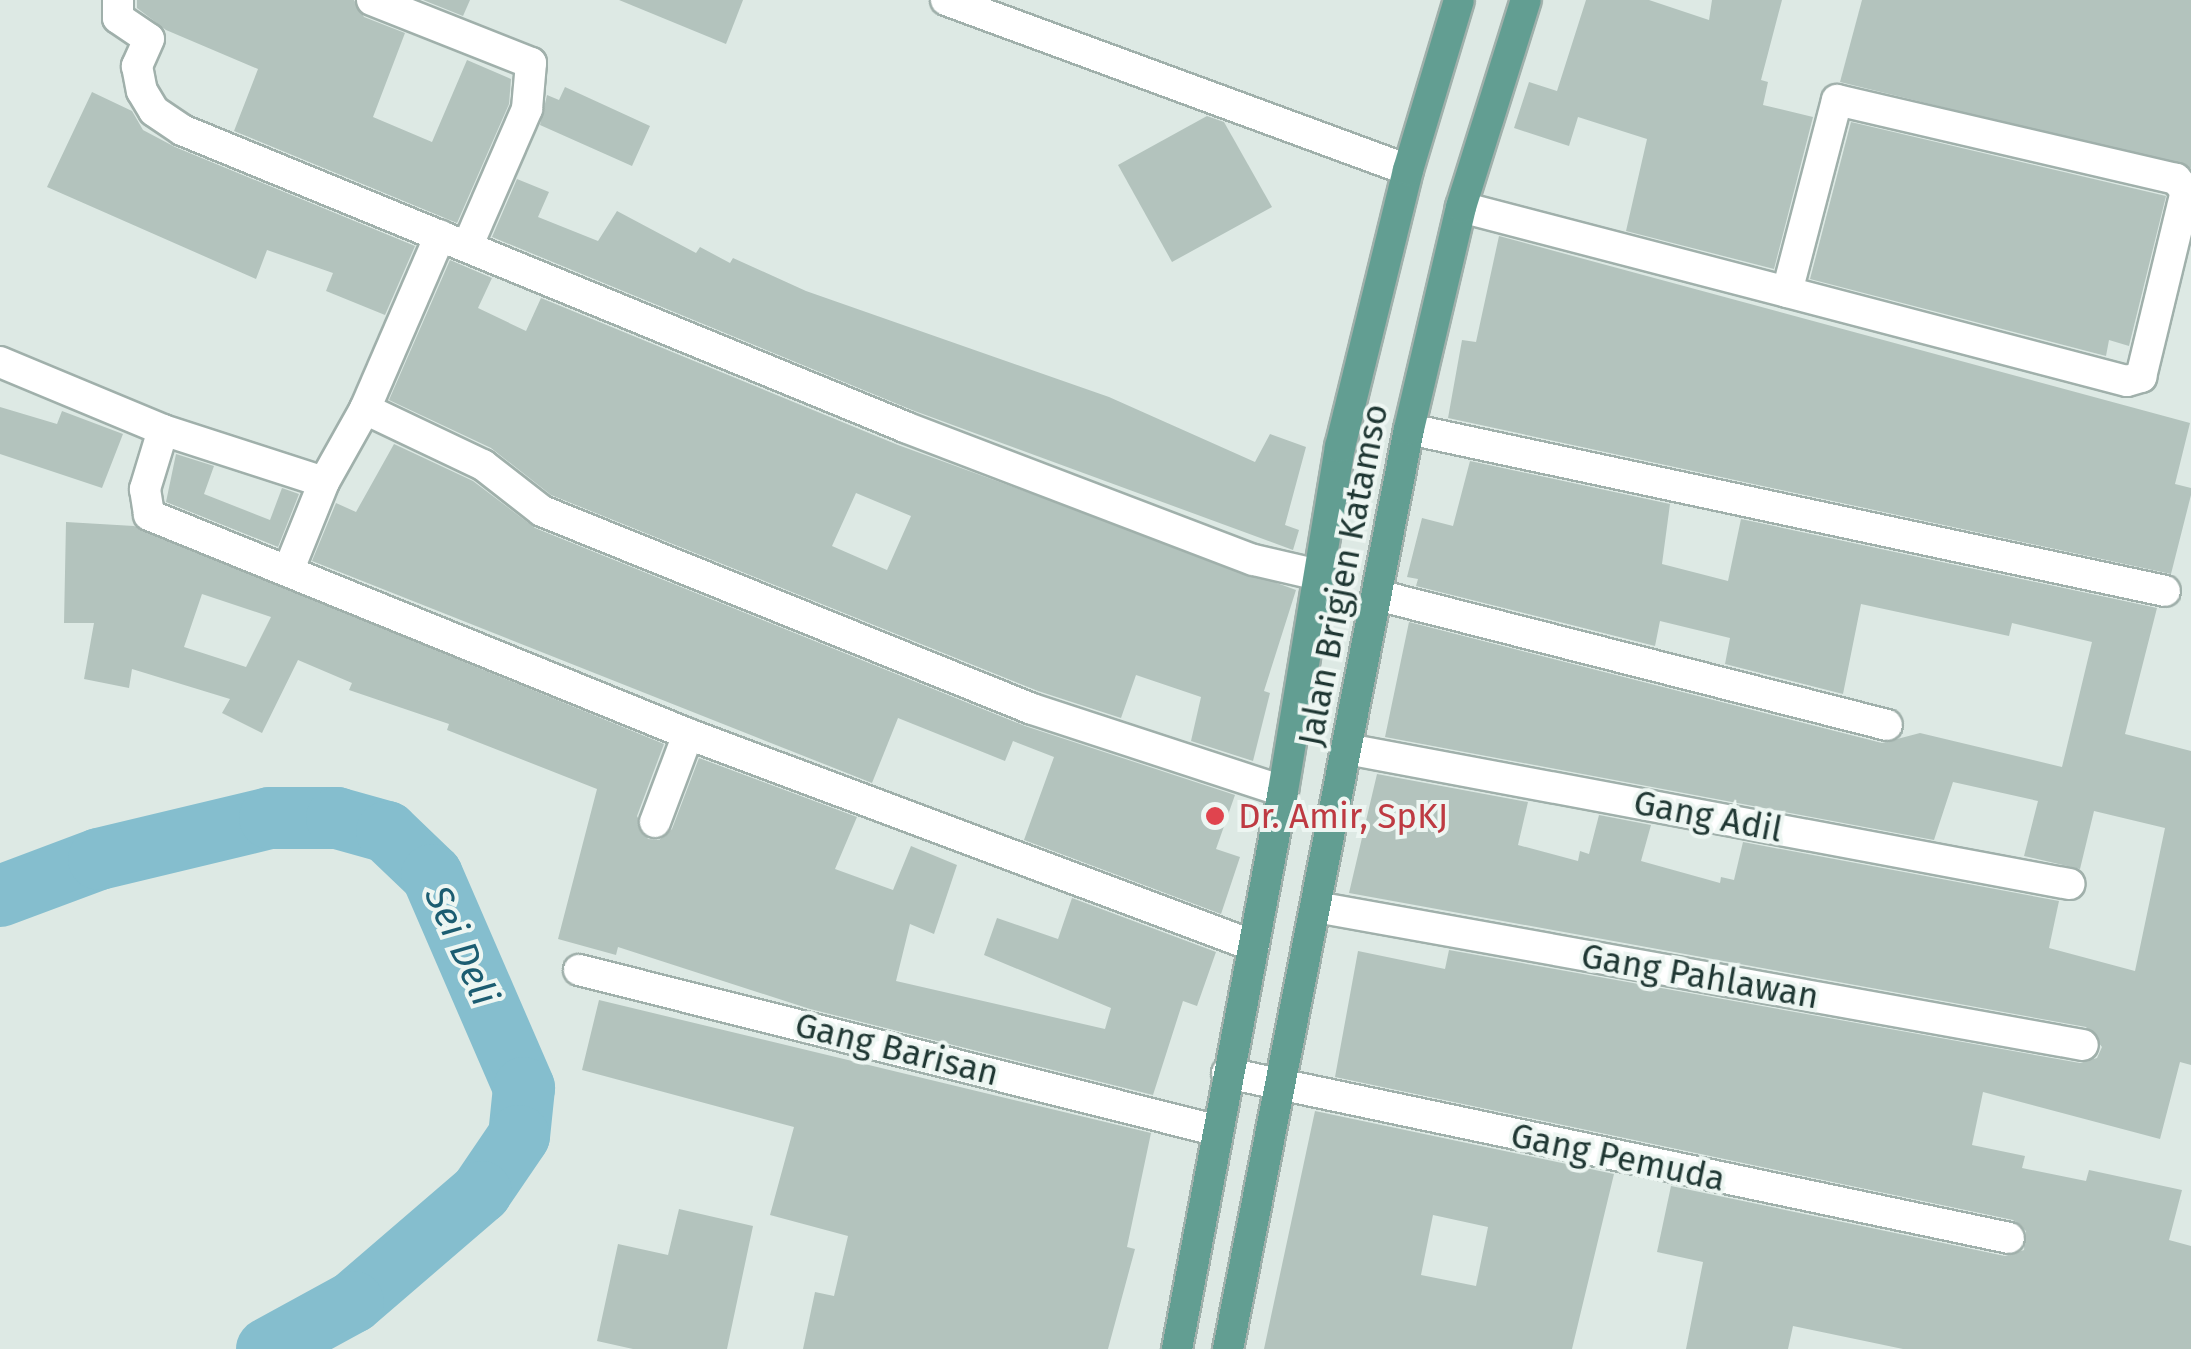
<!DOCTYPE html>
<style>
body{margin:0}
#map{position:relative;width:2191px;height:1349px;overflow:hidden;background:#dde9e4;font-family:"Fira Sans",sans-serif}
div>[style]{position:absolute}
.river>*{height:62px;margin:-31px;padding:0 31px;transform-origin:31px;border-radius:31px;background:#85bece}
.building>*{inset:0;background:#b3c3bd}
.roads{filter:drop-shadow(2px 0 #a0b0ab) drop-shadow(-2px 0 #a0b0ab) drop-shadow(0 2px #a0b0ab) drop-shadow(0 -2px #a0b0ab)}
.street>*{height:30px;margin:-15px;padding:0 15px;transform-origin:15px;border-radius:15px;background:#fff}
.primary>*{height:30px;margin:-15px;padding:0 15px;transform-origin:15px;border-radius:15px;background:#629e92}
.dots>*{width:28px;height:28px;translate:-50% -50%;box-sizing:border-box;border:5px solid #edf6f2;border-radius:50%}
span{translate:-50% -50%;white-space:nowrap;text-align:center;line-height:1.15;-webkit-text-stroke:8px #edf6f2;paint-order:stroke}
.street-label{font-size:35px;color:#1f3733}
.health-label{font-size:35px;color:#be3a42}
.left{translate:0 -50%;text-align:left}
.water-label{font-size:38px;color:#1c5d71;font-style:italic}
</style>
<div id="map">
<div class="river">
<i style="left:0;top:896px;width:106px;rotate:-20.5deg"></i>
<i style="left:99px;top:859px;width:176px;rotate:-13.5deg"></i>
<i style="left:270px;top:818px;width:67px"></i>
<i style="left:337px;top:818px;width:52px;rotate:15.6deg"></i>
<i style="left:387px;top:832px;width:62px;rotate:43.7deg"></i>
<i style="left:432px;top:875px;width:232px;rotate:66.6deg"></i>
<i style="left:524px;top:1088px;width:48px;rotate:95.9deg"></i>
<i style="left:519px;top:1136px;width:68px;rotate:124.2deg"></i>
<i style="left:481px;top:1192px;width:169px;rotate:139.3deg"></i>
<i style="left:353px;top:1302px;width:98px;rotate:151.3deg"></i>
</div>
<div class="building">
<i style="clip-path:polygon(137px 0,354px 0,364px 17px,405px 33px,373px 117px,432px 142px,467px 60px,511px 79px,509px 104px,457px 223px,234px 131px,258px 69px,166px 30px,137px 8px)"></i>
<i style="clip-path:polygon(423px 0,470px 0,463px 16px)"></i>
<i style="clip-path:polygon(619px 0,743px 0,726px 44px)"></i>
<i style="clip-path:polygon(1586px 0,1649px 0,1709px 20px,1712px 0,1782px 0,1761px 80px,1768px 82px,1763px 105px,1813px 117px,1774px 269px,1626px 231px,1647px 139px,1578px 117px,1569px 146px,1514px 128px,1529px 82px,1557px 91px)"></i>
<i style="clip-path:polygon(1862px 0,2191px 0,2191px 168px,1840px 82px)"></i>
<i style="clip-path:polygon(565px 87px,650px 126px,632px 166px,540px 125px,547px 95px,559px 100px)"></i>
<i style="clip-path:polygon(92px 92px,132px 111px,143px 130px,175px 147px,415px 246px,385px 315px,326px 291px,333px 273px,267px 250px,256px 279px,47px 187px)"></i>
<i style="clip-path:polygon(1207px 116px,1224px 122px,1272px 207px,1172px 262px,1118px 165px)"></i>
<i style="clip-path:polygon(1851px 122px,2166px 196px,2129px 346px,2109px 340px,2106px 356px,1810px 279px)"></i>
<i style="clip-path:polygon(517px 179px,549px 192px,538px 217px,598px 241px,617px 211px,696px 253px,700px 247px,730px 263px,733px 258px,806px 291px,1109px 397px,1255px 462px,1270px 434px,1306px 447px,1285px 525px,1299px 530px,1293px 550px,912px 410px,492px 237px)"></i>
<i style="clip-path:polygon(1499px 236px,2190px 423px,2175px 484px,2191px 488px,2191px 495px,2171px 574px,1448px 418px,1462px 340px,1476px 342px)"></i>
<i style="clip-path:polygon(evenodd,450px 260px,492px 278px,478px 308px,526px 331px,541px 298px,898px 445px,1296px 590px,1264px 691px,1270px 693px,1253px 761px,1191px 741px,1201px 697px,1136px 675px,1121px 718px,1038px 691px,551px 495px,491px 448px,389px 400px,450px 260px,856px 493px,911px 516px,887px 570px,832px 546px,856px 493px)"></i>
<i style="clip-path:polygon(0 407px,57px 424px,62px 411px,123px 434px,102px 488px,0 454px)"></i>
<i style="clip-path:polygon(394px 444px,473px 481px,535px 528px,1025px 726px,1235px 795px,1216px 849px,1240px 857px,1221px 914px,1024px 840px,1054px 757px,1013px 741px,1005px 761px,898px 718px,872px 783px,312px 561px,336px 503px,356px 512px)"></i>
<i style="clip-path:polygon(176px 454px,214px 466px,204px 494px,270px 520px,282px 488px,299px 494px,278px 547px,166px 502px)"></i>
<i style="clip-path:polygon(1470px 461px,1670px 504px,1662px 564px,1728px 581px,1741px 519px,2157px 608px,2125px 734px,2191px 751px,2191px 1065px,2180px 1062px,2160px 1139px,1983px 1092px,1972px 1145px,2025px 1156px,2022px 1168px,2086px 1181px,2089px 1170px,2182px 1190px,2169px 1240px,2191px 1246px,2191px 1349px,1903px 1349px,1793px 1326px,1788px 1349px,1686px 1349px,1703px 1262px,1657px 1252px,1671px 1186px,2005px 1256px,2024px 1250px,2026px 1231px,2013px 1220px,1335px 1077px,1358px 951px,1445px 969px,1449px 950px,2080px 1063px,2097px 1058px,2102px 1047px,2086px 1027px,1349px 893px,1377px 774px,1528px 802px,1518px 845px,1578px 861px,1580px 851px,1589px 854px,1599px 815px,1651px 825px,1641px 861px,1720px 883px,1721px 877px,1734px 880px,1743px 842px,2059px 901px,2049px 948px,2135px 971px,2165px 828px,2094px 811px,2080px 869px,2024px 856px,2038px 801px,1953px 782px,1934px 840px,1385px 737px,1409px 622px,1882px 743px,1920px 733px,2062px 767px,2092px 642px,2012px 623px,2009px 636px,1861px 604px,1843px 694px,1725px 664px,1730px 638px,1660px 621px,1655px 646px,1416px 586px,1418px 579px,1407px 577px,1422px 518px,1453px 526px)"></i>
<i style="clip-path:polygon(evenodd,66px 522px,134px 526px,664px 744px,637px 816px,648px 839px,659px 840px,672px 829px,699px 758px,857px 817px,835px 869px,893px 890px,911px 846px,957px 865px,934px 934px,910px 924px,896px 981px,1105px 1029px,1111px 1008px,984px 955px,997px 918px,1058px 939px,1072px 898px,1216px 952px,1197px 1006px,1183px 1001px,1153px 1095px,810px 1009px,618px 947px,616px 955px,558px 939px,597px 789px,447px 730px,449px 724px,349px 690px,352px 683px,298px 660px,262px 733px,222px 713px,230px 699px,132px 669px,129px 688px,84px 679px,94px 623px,64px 623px,66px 522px,202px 594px,271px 617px,246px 667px,184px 647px,202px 594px)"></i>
<i style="clip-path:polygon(599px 1000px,1151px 1133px,1127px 1247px,1135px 1249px,1108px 1349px,803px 1349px,815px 1292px,834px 1296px,848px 1236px,770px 1215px,794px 1127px,582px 1070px)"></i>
<i style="clip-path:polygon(evenodd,1315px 1111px,1614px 1174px,1572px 1349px,1264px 1349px,1315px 1111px,1433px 1215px,1488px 1227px,1476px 1286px,1421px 1275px,1433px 1215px)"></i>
<i style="clip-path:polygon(679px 1209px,753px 1226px,727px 1349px,633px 1349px,597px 1341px,618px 1244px,668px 1255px)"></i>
</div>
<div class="roads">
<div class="street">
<i style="left:118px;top:0;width:18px;rotate:90deg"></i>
<i style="left:118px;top:18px;width:37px;rotate:34deg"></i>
<i style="left:149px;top:39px;width:30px;rotate:114deg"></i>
<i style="left:137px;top:66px;width:25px;rotate:79deg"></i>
<i style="left:142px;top:91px;width:23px;rotate:59deg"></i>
<i style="left:154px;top:111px;width:34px;rotate:34deg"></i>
<i style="left:182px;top:130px;width:782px;rotate:22.33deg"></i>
<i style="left:905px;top:427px;width:373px;rotate:20.9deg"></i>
<i style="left:1254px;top:560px;width:62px;rotate:13.1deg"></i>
<i style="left:372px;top:0;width:171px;rotate:21.6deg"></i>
<i style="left:531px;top:63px;width:46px;rotate:95deg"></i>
<i style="left:527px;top:109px;width:150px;rotate:113.5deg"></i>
<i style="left:946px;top:0;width:492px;rotate:20.2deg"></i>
<i style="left:1461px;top:207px;width:337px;rotate:14.6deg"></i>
<i style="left:1787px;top:292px;width:351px;rotate:14.7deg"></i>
<i style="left:2127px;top:381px;width:15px;rotate:-16deg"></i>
<i style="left:2141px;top:377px;width:191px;rotate:-76.4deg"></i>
<i style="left:2186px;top:191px;width:16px;rotate:-130deg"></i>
<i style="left:2176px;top:179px;width:348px;rotate:-166.9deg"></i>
<i style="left:1837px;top:100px;width:198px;rotate:104.6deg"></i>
<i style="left:0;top:362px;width:177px;rotate:22.6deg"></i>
<i style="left:163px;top:430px;width:62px;rotate:107deg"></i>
<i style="left:145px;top:489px;width:26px;rotate:81deg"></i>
<i style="left:149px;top:515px;width:582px;rotate:22.11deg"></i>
<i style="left:688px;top:734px;width:604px;rotate:20.53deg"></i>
<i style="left:365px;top:409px;width:131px;rotate:25.4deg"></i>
<i style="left:483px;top:465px;width:75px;rotate:37.9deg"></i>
<i style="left:542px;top:511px;width:528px;rotate:22deg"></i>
<i style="left:1032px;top:709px;width:264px;rotate:18.1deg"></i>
<i style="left:1409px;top:429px;width:773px;rotate:12.09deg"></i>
<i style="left:163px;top:430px;width:169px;rotate:17.9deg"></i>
<i style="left:324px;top:482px;width:94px;rotate:111.9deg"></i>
<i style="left:324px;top:482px;width:84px;rotate:-60.7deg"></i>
<i style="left:365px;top:409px;width:189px;rotate:-66.6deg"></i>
<i style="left:1381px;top:596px;width:522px;rotate:14.3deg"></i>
<i style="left:1347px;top:749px;width:735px;rotate:10.59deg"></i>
<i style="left:655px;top:822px;width:94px;rotate:-69.4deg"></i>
<i style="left:1316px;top:907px;width:779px;rotate:10.2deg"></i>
<i style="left:579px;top:970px;width:656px;rotate:14.12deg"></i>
<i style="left:1227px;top:1073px;width:799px;rotate:11.91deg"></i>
</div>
<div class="primary">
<i style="left:1177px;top:1349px;width:568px;rotate:-79.24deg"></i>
<i style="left:1283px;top:791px;width:349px;rotate:-80.6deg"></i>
<i style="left:1340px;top:447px;width:285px;rotate:-76.2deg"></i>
<i style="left:1408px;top:170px;width:177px;rotate:-73.3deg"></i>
<i style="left:1228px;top:1349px;width:938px;rotate:-78.87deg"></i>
<i style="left:1409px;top:429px;width:228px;rotate:-76.8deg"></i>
<i style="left:1461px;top:207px;width:217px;rotate:-72.6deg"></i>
</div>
</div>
<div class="dots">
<i style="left:1215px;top:816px;background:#e0444e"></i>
</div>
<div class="street-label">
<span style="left:1343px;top:575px;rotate:-79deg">Jalan Brigjen Katamso</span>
<span style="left:1708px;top:816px;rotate:11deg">Gang Adil</span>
<span style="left:1700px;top:976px;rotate:10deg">Gang Pahlawan</span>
<span style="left:897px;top:1049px;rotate:14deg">Gang Barisan</span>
<span style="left:1618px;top:1157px;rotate:12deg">Gang Pemuda</span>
</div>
<div class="health-label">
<span class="left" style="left:1238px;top:816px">Dr. Amir, SpKJ</span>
</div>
<div class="water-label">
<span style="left:461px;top:946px;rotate:66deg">Sei Deli</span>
</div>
</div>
